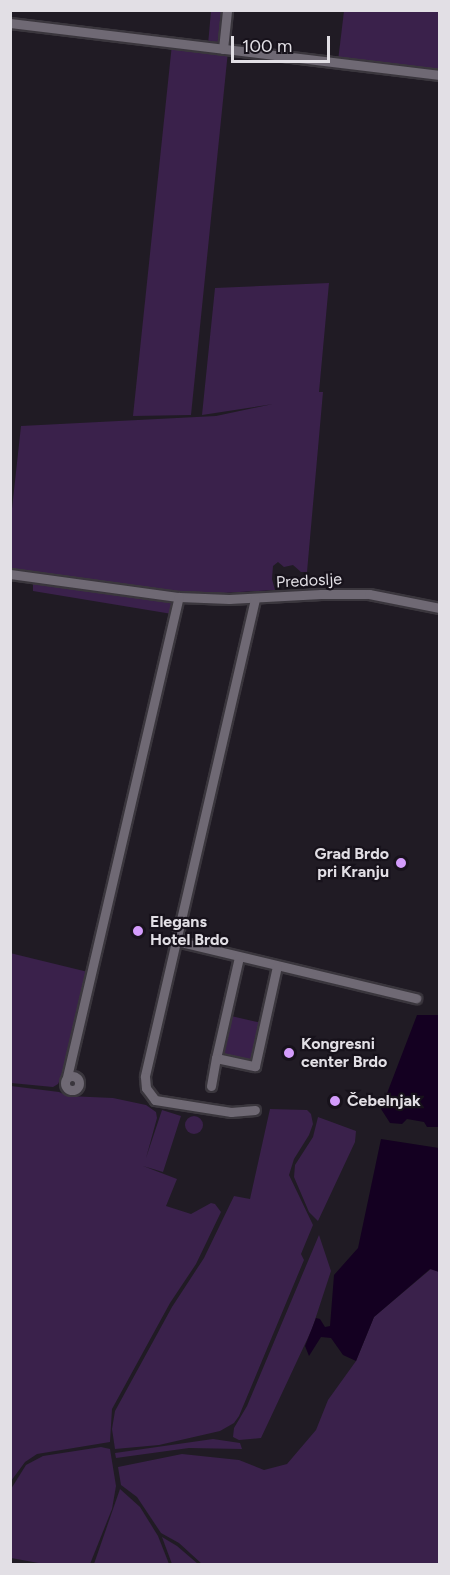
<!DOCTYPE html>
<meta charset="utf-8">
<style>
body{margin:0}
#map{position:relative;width:450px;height:1575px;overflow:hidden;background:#201b24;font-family:Figtree,sans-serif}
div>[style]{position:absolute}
.green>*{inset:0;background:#3a214b}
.round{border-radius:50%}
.water>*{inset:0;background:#140021}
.roads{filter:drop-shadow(2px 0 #3a363d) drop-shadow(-2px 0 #3a363d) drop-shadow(0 2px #3a363d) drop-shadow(0 -2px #3a363d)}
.minor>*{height:9px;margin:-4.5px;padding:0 4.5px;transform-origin:4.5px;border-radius:4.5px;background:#6f6974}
.minor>.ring{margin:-4.5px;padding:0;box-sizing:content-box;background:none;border:9px solid #6f6974;border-radius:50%}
.dots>*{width:16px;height:16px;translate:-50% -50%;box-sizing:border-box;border:3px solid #17121b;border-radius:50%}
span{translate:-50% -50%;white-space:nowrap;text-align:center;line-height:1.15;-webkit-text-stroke:4.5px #17121b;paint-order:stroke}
.street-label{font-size:16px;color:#e2dfe5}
.poi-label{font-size:16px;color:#e2dfe5;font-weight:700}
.right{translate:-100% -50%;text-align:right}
.left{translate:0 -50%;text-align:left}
.frame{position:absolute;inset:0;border:12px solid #e2dfe5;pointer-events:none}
.scale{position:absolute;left:231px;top:36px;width:99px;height:27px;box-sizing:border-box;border:3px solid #e2dfe5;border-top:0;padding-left:8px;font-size:18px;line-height:21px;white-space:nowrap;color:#e2dfe5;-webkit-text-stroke:4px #17121b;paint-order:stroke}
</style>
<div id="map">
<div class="green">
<i style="clip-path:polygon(211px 11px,224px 11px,219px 44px,208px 45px)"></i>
<i style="clip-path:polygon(344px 11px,439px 11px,439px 73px,338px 61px)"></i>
<i style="clip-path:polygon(172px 44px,228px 51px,191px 415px,133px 416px)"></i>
<i style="clip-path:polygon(329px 283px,319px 392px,323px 392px,307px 572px,301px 572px,293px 565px,284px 567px,278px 562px,273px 566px,272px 579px,275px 590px,206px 594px,152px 589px,11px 568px,11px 518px,21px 426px,216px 416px,273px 404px,202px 415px,215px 288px)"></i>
<i style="clip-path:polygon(33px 583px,174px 603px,172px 614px,33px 591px)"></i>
<i style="clip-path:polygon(10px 953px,88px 972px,64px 1071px,58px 1084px,53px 1087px,11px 1083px)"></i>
<i style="clip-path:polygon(231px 1016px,262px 1023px,252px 1061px,221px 1053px)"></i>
<i style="clip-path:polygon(11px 1086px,59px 1092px,68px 1096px,113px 1098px,146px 1105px,156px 1112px,157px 1118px,146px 1158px,162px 1110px,181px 1116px,163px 1172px,143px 1166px,177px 1179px,166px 1206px,191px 1214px,211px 1203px,215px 1204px,221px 1212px,196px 1264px,170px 1303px,112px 1409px,110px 1442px,37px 1454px,25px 1462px,11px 1481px)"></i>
<i style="clip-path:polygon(270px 1109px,307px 1110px,311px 1114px,313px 1124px,309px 1135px,294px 1159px,289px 1175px,313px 1225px,301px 1254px,304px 1260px,239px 1416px,234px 1423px,220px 1431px,159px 1445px,115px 1449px,112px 1429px,115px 1411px,172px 1307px,204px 1258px,234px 1196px,250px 1199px)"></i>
<i class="round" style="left:185px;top:1116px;width:18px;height:18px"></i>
<i style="clip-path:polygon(318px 1117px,356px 1131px,355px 1142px,318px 1221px,309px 1212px,294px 1177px,295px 1165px,313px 1137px)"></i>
<i style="clip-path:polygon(319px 1235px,331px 1271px,312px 1329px,261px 1438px,239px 1440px,233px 1437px,234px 1428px,247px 1406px)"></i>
<i style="clip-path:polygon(432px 1268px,439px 1272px,439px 1564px,202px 1564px,179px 1543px,161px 1533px,137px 1497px,121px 1485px,118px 1467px,182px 1454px,239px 1460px,264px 1470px,287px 1464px,316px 1430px,328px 1400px,356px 1361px,374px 1317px)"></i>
<i style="clip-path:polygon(213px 1439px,240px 1443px,242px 1449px,189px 1448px,116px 1458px,115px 1453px)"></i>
<i style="clip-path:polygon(101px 1447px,110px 1449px,116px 1486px,112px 1509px,90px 1564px,44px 1564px,11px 1558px,11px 1489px,26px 1465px,43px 1456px)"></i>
<i style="clip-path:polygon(120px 1489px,140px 1507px,158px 1536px,169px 1564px,94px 1564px)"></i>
<i style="clip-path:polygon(162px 1537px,177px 1546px,198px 1564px,172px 1564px)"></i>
</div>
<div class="water">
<i style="clip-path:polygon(417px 1015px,439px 1015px,439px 1127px,427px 1127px,424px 1122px,407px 1119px,402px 1124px,390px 1123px,381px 1109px)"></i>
<i style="clip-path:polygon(381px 1139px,439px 1148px,439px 1272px,430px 1269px,374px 1317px,356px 1361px,343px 1355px,331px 1338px,321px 1337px,309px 1356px,305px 1346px,316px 1318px,320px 1319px,325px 1327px,330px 1326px,334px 1275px,358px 1248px)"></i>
</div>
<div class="roads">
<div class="minor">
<i style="left:10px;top:23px;width:433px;rotate:6.9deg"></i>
<i style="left:223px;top:49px;width:39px;rotate:-84deg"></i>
<i style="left:10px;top:574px;width:171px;rotate:7.8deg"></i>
<i style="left:179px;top:597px;width:50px;rotate:2.3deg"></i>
<i style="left:229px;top:599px;width:92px;rotate:-3.1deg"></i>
<i style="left:321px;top:594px;width:48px"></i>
<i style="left:369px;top:594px;width:72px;rotate:11.2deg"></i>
<i style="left:255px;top:599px;width:490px;rotate:103deg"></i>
<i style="left:145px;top:1077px;width:11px;rotate:85deg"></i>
<i style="left:146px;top:1088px;width:15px;rotate:53deg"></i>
<i style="left:155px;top:1100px;width:77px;rotate:9deg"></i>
<i style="left:231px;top:1112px;width:24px;rotate:-5deg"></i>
<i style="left:176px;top:941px;width:247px;rotate:13.4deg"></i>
<i style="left:239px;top:957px;width:104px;rotate:102.8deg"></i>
<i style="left:216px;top:1058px;width:40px;rotate:12deg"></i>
<i style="left:255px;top:1066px;width:102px;rotate:-77.6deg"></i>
<i class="ring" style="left:65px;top:1076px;width:5px;height:5px"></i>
<i style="left:67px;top:1077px;width:493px;rotate:-76.9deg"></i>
<i style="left:211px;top:1086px;width:28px;rotate:-80deg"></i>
</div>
</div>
<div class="dots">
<i style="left:401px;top:863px;background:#d49cfc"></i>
<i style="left:138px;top:931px;background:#d49cfc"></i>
<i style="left:289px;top:1053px;background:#d49cfc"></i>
<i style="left:335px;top:1101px;background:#d49cfc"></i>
</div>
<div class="street-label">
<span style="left:309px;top:581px;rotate:-3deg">Predoslje</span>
</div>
<div class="poi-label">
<span class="right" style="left:389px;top:863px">Grad Brdo<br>pri Kranju</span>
<span class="left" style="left:150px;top:931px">Elegans<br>Hotel Brdo</span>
<span class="left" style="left:301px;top:1053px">Kongresni<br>center Brdo</span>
<span class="left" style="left:347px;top:1101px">Čebelnjak</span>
</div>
<div class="frame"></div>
<div class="scale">100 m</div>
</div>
